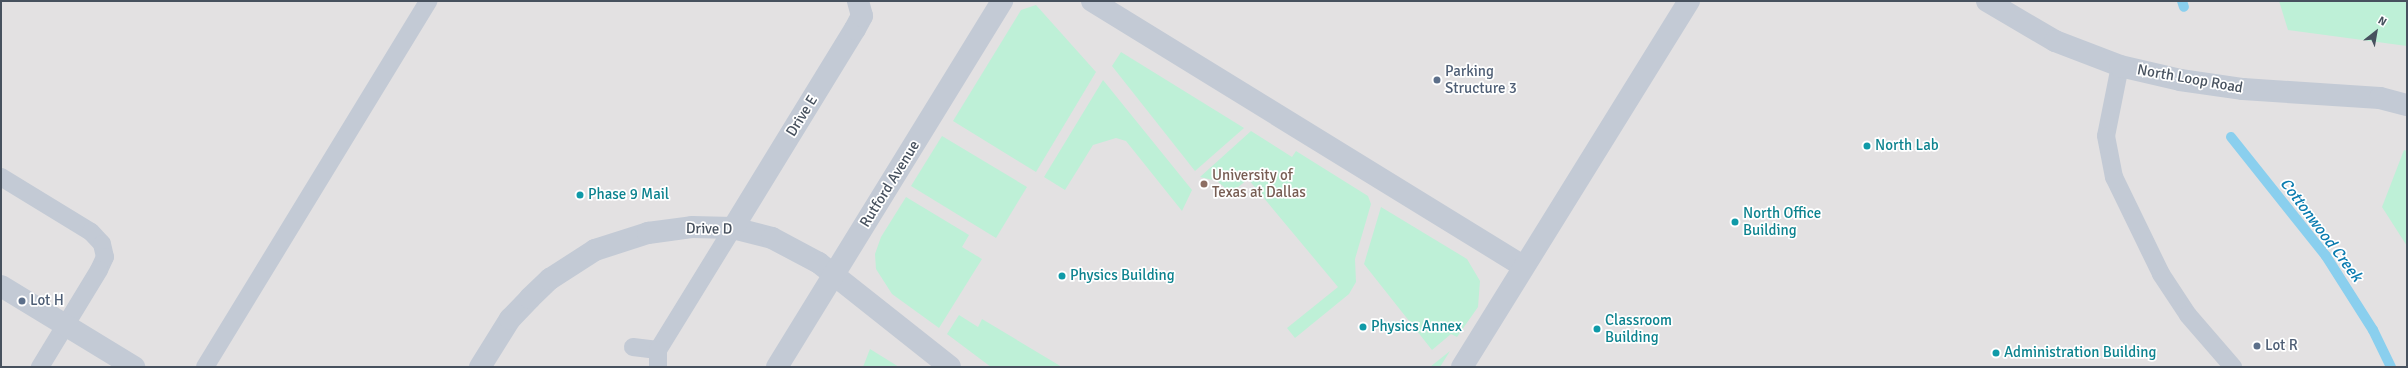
<!DOCTYPE html>
<style>
body{margin:0}
#map{position:relative;width:2408px;height:368px;overflow:hidden;background:#f2f0f0;font-family:Signika,sans-serif}
div>[style]{position:absolute}
.education>*{inset:0;background:#e3e1e2}
.green>*{inset:0;background:#bef0d7}
.stream>*{height:10px;margin:-5px;padding:0 5px;transform-origin:5px;border-radius:5px;background:#8acfee}
.service>*{height:18px;margin:-9px;padding:0 9px;transform-origin:9px;border-radius:9px;background:#c3cad5}
.pedestrian>*{height:22px;margin:-11px;padding:0 11px;transform-origin:11px;border-radius:11px;background:#c3cad5}
.minor>*{height:22px;margin:-11px;padding:0 11px;transform-origin:11px;border-radius:11px;background:#c3cad5}
.dots>*{width:11px;height:11px;translate:-50% -50%;box-sizing:border-box;border:2px solid #fff;border-radius:50%}
span{translate:-50% -50%;white-space:nowrap;text-align:center;line-height:1.15;-webkit-text-stroke:3.5px #fff;paint-order:stroke}
.service-label{font-size:15px;color:#4e5e75}
.left{translate:0 -50%;text-align:left}
.street-label{font-size:15px;color:#47515e}
.culture-label{font-size:15px;color:#0d838f}
.education-label{font-size:15px;color:#785e54}
.water-label{font-size:16px;color:#097baf;font-style:italic}
.frame{position:absolute;inset:0;border:2px solid #47515e;pointer-events:none}
.north{position:absolute;left:2356px;top:12px;width:40px;height:40px;-webkit-text-stroke:3px #fff;paint-order:stroke;rotate:31deg;font-size:11px;font-weight:700;line-height:16px;text-align:center;color:#47515e}
.north::after{content:'';display:block;margin:auto;width:14px;height:18px;background:#47515e;clip-path:polygon(50% 0,100% 100%,50% 72%,0 100%)}
</style>
<div id="map">
<div class="education">
<i style="clip-path:polygon(1px 1px,2407px 1px,2407px 367px,1px 367px)"></i>
</div>
<div class="green">
<i style="clip-path:polygon(2279px 1px,2407px 1px,2407px 46px,2288px 30px)"></i>
<i style="clip-path:polygon(1036px 5px,1096px 72px,1036px 172px,953px 121px,1021px 10px)"></i>
<i style="clip-path:polygon(1121px 52px,1244px 128px,1195px 171px,1112px 66px)"></i>
<i style="clip-path:polygon(1103px 80px,1192px 190px,1182px 211px,1126px 141px,1116px 138px,1093px 145px,1065px 190px,1044px 177px)"></i>
<i style="clip-path:polygon(1251px 131px,1292px 157px,1296px 151px,1368px 196px,1371px 204px,1355px 259px,1356px 282px,1349px 294px,1295px 338px,1287px 328px,1338px 287px,1248px 179px,1231px 193px,1217px 181px,1200px 177px)"></i>
<i style="clip-path:polygon(942px 136px,1027px 187px,996px 238px,911px 186px)"></i>
<i style="clip-path:polygon(2404px 150px,2407px 151px,2407px 246px,2382px 207px)"></i>
<i style="clip-path:polygon(906px 197px,969px 235px,962px 247px,982px 259px,939px 328px,892px 294px,876px 269px,875px 254px,881px 237px)"></i>
<i style="clip-path:polygon(1381px 207px,1467px 259px,1480px 281px,1478px 307px,1457px 337px,1451px 334px,1432px 350px,1364px 264px)"></i>
<i style="clip-path:polygon(959px 315px,978px 327px,982px 319px,1062px 367px,991px 367px,947px 334px)"></i>
<i style="clip-path:polygon(870px 349px,899px 367px,863px 367px)"></i>
<i style="clip-path:polygon(1450px 351px,1440px 367px,1430px 367px)"></i>
</div>
<div class="stream">
<i style="left:2182px;top:1px;width:6px;rotate:72deg"></i>
<i style="left:2231px;top:137px;width:152px;rotate:51.4deg"></i>
<i style="left:2326px;top:256px;width:88px;rotate:57.6deg"></i>
<i style="left:2373px;top:330px;width:41px;rotate:64.1deg"></i>
</div>
<div class="service">
<i style="left:2120px;top:66px;width:71px;rotate:101.3deg"></i>
<i style="left:2106px;top:136px;width:42px;rotate:79deg"></i>
<i style="left:2114px;top:177px;width:108px;rotate:64.1deg"></i>
<i style="left:2161px;top:274px;width:49px;rotate:56.6deg"></i>
<i style="left:2188px;top:315px;width:69px;rotate:49.1deg"></i>
<i style="left:1px;top:177px;width:105px;rotate:31.4deg"></i>
<i style="left:91px;top:232px;width:16px;rotate:47deg"></i>
<i style="left:102px;top:244px;width:13px;rotate:77deg"></i>
<i style="left:105px;top:257px;width:14px;rotate:115deg"></i>
<i style="left:99px;top:270px;width:114px;rotate:121.3deg"></i>
<i style="left:633px;top:347px;width:25px;rotate:7deg"></i>
<i style="left:658px;top:350px;width:143px;rotate:-58.4deg"></i>
<i style="left:658px;top:350px;width:17px;rotate:90deg"></i>
<i style="left:205px;top:367px;width:429px;rotate:-58.6deg"></i>
</div>
<div class="pedestrian">
<i style="left:1092px;top:1px;width:506px;rotate:31.59deg"></i>
<i style="left:733px;top:228px;width:40px;rotate:14.4deg"></i>
<i style="left:772px;top:238px;width:53px;rotate:28deg"></i>
<i style="left:819px;top:263px;width:167px;rotate:38.4deg"></i>
<i style="left:777px;top:367px;width:430px;rotate:-58.4deg"></i>
<i style="left:1462px;top:367px;width:431px;rotate:-58.2deg"></i>
</div>
<div class="minor">
<i style="left:1987px;top:1px;width:79px;rotate:30.5deg"></i>
<i style="left:2055px;top:41px;width:70px;rotate:21deg"></i>
<i style="left:2120px;top:66px;width:62px;rotate:13.1deg"></i>
<i style="left:2180px;top:80px;width:64px;rotate:8.1deg"></i>
<i style="left:2243px;top:89px;width:137px;rotate:3.8deg"></i>
<i style="left:2380px;top:98px;width:28px;rotate:15deg"></i>
<i style="left:1px;top:286px;width:156px;rotate:31.3deg"></i>
<i style="left:480px;top:367px;width:57px;rotate:-58deg"></i>
<i style="left:510px;top:319px;width:29px;rotate:-46deg"></i>
<i style="left:530px;top:298px;width:28px;rotate:-44deg"></i>
<i style="left:550px;top:279px;width:54px;rotate:-32.8deg"></i>
<i style="left:595px;top:250px;width:56px;rotate:-17.8deg"></i>
<i style="left:648px;top:233px;width:44px;rotate:-7.8deg"></i>
<i style="left:692px;top:227px;width:41px;rotate:1.4deg"></i>
<i style="left:733px;top:228px;width:233px;rotate:-58.5deg"></i>
<i style="left:855px;top:29px;width:15px;rotate:-62deg"></i>
<i style="left:862px;top:16px;width:16px;rotate:-105deg"></i>
</div>
<div class="dots">
<i style="left:1437px;top:80px;background:#5c6f8a"></i>
<i style="left:1867px;top:146px;background:#0f9aa8"></i>
<i style="left:1204px;top:184px;background:#8d6e63"></i>
<i style="left:580px;top:195px;background:#0f9aa8"></i>
<i style="left:1735px;top:222px;background:#0f9aa8"></i>
<i style="left:1062px;top:276px;background:#0f9aa8"></i>
<i style="left:22px;top:301px;background:#5c6f8a"></i>
<i style="left:1363px;top:327px;background:#0f9aa8"></i>
<i style="left:1597px;top:329px;background:#0f9aa8"></i>
<i style="left:2257px;top:346px;background:#5c6f8a"></i>
<i style="left:1996px;top:353px;background:#0f9aa8"></i>
</div>
<div class="service-label">
<span class="left" style="left:1445px;top:80px">Parking<br>Structure 3</span>
<span class="left" style="left:30px;top:301px">Lot H</span>
<span class="left" style="left:2265px;top:346px">Lot R</span>
</div>
<div class="street-label">
<span style="left:2190px;top:79px;rotate:10deg">North Loop Road</span>
<span style="left:802px;top:116px;rotate:-58deg">Drive E</span>
<span style="left:890px;top:184px;rotate:-58deg">Rutford Avenue</span>
<span style="left:709px;top:229px;rotate:1deg">Drive D</span>
</div>
<div class="culture-label">
<span class="left" style="left:1875px;top:146px">North Lab</span>
<span class="left" style="left:588px;top:195px">Phase 9 Mail</span>
<span class="left" style="left:1743px;top:222px">North Office<br>Building</span>
<span class="left" style="left:1070px;top:276px">Physics Building</span>
<span class="left" style="left:1605px;top:329px">Classroom<br>Building</span>
<span class="left" style="left:1371px;top:327px">Physics Annex</span>
<span class="left" style="left:2004px;top:353px">Administration Building</span>
</div>
<div class="education-label">
<span class="left" style="left:1212px;top:184px">University of<br>Texas at Dallas</span>
</div>
<div class="water-label">
<span style="left:2321px;top:230px;rotate:53deg">Cottonwood Creek</span>
</div>
<div class="frame"></div>
<div class="north">N</div>
</div>
